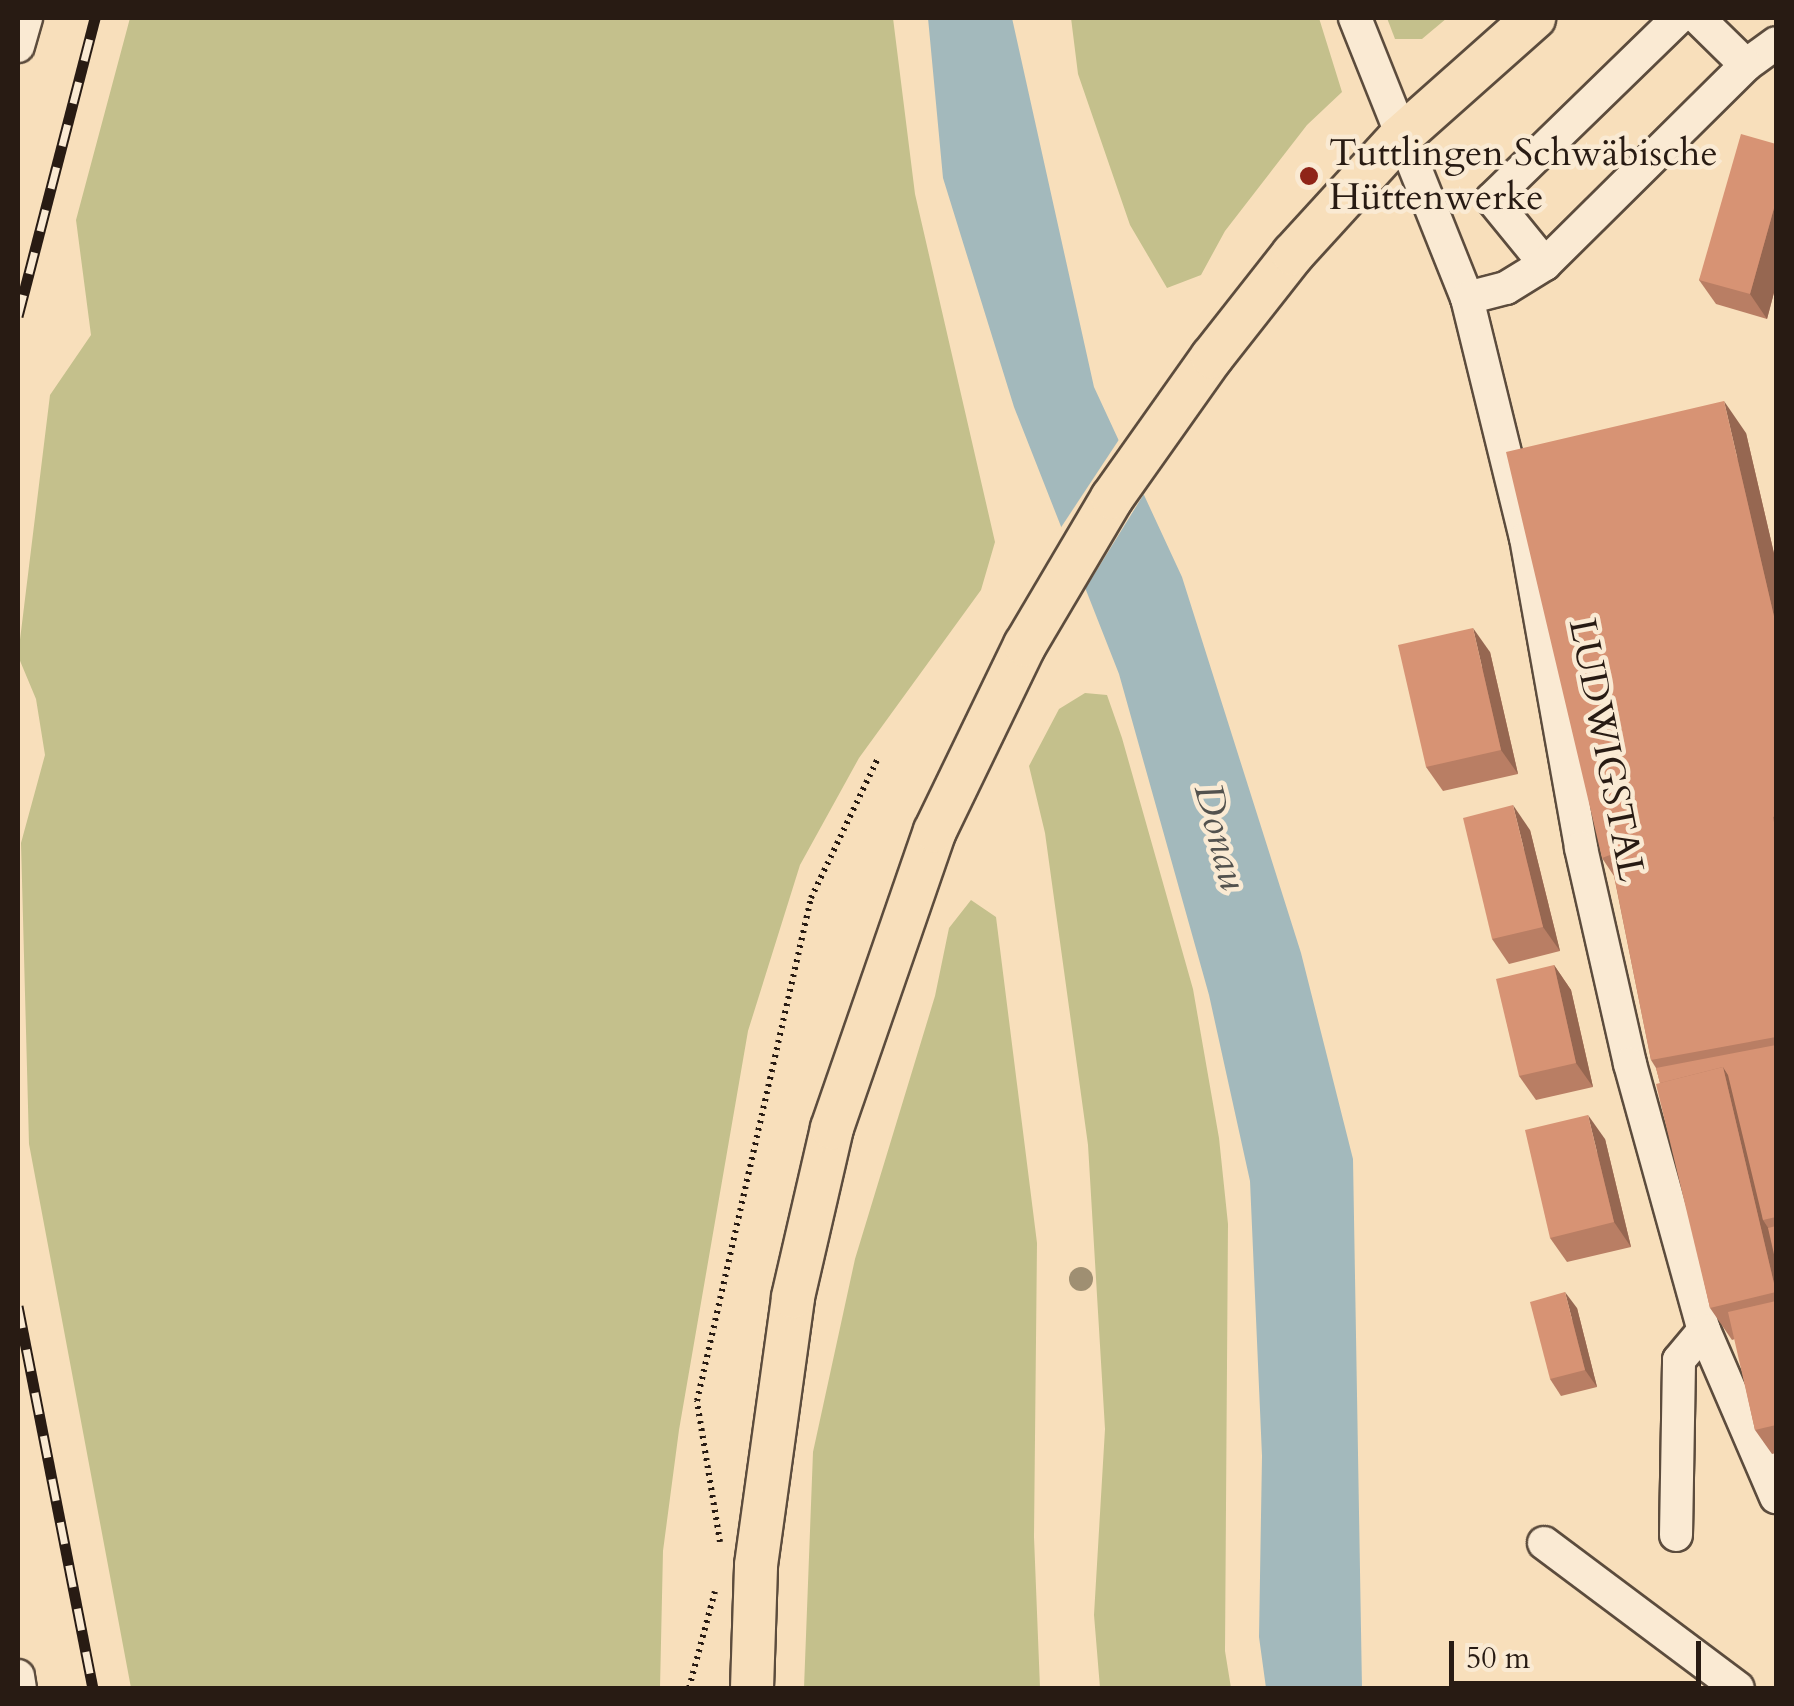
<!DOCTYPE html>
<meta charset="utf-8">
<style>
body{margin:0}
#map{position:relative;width:1794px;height:1706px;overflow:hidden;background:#f8dfbb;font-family:Cardo,serif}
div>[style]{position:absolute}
.green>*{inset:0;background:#c4c08c}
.water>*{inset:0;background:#a3b9bc}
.pier>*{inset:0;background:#f8dfbb}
.path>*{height:6px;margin-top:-3px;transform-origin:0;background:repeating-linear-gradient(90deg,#281b13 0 2.5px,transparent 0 7.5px)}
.roads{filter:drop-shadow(2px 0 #5c4c3d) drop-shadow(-2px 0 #5c4c3d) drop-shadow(0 2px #5c4c3d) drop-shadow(0 -2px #5c4c3d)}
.minor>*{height:32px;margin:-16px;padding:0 16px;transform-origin:16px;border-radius:16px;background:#faead3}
.major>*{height:42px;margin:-21px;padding:0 21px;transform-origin:21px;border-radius:21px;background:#f8dfbb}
.rail>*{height:11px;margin-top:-5.5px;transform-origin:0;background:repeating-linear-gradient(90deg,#faead3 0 22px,#281b13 0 44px);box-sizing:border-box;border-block:2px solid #281b13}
.trees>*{width:24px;height:24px;margin:-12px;border-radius:50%;background:#9f8f72}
.wall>*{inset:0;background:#b97e64}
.shaded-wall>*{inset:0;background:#966751}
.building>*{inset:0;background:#d79374}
.dots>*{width:28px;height:28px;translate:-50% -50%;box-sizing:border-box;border:5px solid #faead3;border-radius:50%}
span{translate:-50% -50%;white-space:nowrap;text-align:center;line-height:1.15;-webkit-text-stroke:9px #faead3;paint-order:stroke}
.poi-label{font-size:38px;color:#281b13}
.left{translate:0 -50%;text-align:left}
.street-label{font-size:38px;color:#281b13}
.water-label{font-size:40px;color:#53524e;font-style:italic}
.frame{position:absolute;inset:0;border:20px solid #281b13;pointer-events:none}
.scale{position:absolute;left:1449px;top:1641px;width:252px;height:45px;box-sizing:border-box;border:5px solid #281b13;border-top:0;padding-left:12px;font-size:30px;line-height:35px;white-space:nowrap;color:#281b13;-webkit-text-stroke:8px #faead3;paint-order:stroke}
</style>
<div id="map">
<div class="green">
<i style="clip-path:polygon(130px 18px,893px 18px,915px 194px,995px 542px,981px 590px,859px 758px,800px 865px,748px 1031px,679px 1430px,663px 1551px,660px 1688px,131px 1688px,29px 1144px,21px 843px,45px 755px,36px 699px,18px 656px,50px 395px,91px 335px,76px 220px)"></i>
<i style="clip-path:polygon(1071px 18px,1319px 18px,1342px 92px,1307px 125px,1225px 231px,1201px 275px,1167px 288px,1130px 225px,1078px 74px)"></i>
<i style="clip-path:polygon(1387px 18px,1447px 18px,1422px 39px,1395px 39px)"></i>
<i style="clip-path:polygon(1085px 693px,1107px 695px,1122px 738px,1193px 989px,1219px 1138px,1228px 1224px,1225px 1651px,1231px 1688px,1100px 1688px,1094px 1615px,1105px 1429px,1088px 1145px,1045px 833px,1029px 766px,1059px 709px)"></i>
<i style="clip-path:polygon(971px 900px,996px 917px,1037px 1243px,1034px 1537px,1040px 1688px,804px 1688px,813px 1452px,855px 1259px,935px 996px,949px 928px)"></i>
</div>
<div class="water">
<i style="clip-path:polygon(928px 18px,1012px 18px,1094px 387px,1182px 577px,1301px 953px,1353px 1159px,1362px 1688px,1266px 1688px,1259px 1637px,1262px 1456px,1250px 1181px,1209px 995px,1119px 674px,1014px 407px,943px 178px)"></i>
</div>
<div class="pier">
<i style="clip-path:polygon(1122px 435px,1147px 489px,1082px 594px,1058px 532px)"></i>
</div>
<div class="path">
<i style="left:720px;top:1542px;width:143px;rotate:-99.3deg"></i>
<i style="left:697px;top:1401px;width:516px;rotate:-77.23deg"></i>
<i style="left:811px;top:898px;width:155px;rotate:-64.4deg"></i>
<i style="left:689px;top:1688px;width:100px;rotate:-75deg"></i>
</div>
<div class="roads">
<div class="minor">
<i style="left:1355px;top:18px;width:302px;rotate:68.2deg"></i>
<i style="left:1467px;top:298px;width:247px;rotate:76.2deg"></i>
<i style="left:1526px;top:538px;width:315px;rotate:79.9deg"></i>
<i style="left:1581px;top:848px;width:221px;rotate:77.2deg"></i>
<i style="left:1630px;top:1064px;width:276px;rotate:74.5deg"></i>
<i style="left:1704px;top:1330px;width:182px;rotate:66.7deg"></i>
<i style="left:18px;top:46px;width:29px;rotate:-74deg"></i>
<i style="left:1746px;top:65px;width:37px;rotate:-36deg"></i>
<i style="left:1545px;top:264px;width:84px;rotate:-129.2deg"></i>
<i style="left:1492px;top:199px;width:260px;rotate:-44.2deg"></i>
<i style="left:1467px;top:298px;width:40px;rotate:-14.4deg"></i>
<i style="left:1506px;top:288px;width:46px;rotate:-31.6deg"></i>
<i style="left:1545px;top:264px;width:283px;rotate:-44.7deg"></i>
<i style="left:1746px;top:65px;width:67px;rotate:-135.6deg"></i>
<i style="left:1676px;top:1535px;width:175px;rotate:-89deg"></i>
<i style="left:1679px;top:1360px;width:39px;rotate:-50deg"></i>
<i style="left:1544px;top:1543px;width:242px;rotate:36.8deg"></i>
<i style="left:18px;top:1676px;width:12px;rotate:81deg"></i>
</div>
<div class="major">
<i style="left:752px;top:1688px;width:123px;rotate:-88.1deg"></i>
<i style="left:756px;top:1565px;width:271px;rotate:-82.1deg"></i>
<i style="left:793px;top:1297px;width:173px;rotate:-77deg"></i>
<i style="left:832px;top:1128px;width:314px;rotate:-70.9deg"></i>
<i style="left:935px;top:831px;width:207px;rotate:-64.2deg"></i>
<i style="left:1025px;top:645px;width:171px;rotate:-59.4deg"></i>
<i style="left:1112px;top:498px;width:173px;rotate:-54.7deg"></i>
<i style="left:1212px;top:357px;width:131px;rotate:-51.8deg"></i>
<i style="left:1293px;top:254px;width:157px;rotate:-47.6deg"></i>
<i style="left:1399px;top:138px;width:181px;rotate:-41.6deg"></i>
</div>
</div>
<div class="rail">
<i style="left:18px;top:316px;width:308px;rotate:-75.5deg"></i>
<i style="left:18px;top:1306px;width:389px;rotate:78.9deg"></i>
</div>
<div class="trees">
<i style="left:1081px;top:1279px"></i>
</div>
<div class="wall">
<i style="clip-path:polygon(1776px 144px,1776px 285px,1767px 319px,1716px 304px,1699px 280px)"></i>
<i style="clip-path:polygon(1746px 433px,1776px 562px,1776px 1453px,1772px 1454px,1755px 1430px,1735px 1339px,1732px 1340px,1710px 1308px,1660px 1083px,1656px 1068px,1651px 1060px,1614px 876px,1602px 858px)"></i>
<i style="clip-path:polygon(1490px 652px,1518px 774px,1443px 791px,1426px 767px)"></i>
<i style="clip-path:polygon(1530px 830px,1560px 951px,1509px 964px,1492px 939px)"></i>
<i style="clip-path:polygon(1554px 965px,1571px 990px,1593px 1087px,1536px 1100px,1519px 1076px)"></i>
<i style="clip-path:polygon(1605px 1139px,1631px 1247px,1567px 1262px,1550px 1238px)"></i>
<i style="clip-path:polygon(1577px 1308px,1597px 1387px,1561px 1396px,1550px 1379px)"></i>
</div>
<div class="shaded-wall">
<i style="clip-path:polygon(1776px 201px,1776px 285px,1767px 319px,1750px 294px)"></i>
<i style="clip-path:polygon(1724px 401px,1746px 433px,1776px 562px,1776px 625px)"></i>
<i style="clip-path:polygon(1473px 628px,1490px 652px,1518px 774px,1501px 750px)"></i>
<i style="clip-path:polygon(1513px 805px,1530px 830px,1560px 951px,1543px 927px)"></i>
<i style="clip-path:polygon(1554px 965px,1571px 990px,1593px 1087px,1576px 1063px)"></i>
<i style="clip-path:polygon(1723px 1067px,1745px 1099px,1763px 1220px,1776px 1240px,1776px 1292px)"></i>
<i style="clip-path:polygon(1588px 1115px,1605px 1139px,1631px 1247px,1614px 1222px)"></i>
<i style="clip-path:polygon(1565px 1292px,1577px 1308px,1597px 1387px,1585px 1370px)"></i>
</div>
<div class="building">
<i style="clip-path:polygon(1741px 134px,1776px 144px,1776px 201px,1750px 294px,1699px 280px)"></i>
<i style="clip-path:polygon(1724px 401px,1776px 625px,1776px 816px,1773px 817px,1776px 833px,1776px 1037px,1651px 1060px,1610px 855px,1602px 858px,1506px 452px)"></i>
<i style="clip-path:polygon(1473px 628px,1501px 750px,1426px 767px,1398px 645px)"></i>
<i style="clip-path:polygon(1513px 805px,1543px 927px,1492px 939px,1463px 818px)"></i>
<i style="clip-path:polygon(1554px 965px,1576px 1063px,1519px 1076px,1496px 979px)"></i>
<i style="clip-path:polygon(1776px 1045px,1776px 1217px,1763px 1220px,1728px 1075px,1723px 1067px,1660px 1083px,1656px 1068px)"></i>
<i style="clip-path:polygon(1723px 1067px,1776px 1292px,1710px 1308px,1656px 1084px)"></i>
<i style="clip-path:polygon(1588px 1115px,1614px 1222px,1550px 1238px,1525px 1130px)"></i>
<i style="clip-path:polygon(1776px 1226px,1776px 1263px,1768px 1228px)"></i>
<i style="clip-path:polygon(1565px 1292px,1585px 1370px,1550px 1379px,1530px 1302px)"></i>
<i style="clip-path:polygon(1776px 1301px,1776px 1425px,1755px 1430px,1728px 1312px)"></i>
</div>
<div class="dots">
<i style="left:1309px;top:176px;background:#8f2418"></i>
</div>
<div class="poi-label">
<span class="left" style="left:1329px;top:176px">Tuttlingen Schwäbische<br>Hüttenwerke</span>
</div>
<div class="street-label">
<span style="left:1606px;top:750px;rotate:79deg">LUDWIGSTAL</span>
</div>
<div class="water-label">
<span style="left:1220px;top:837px;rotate:75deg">Donau</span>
</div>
<div class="frame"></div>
<div class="scale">50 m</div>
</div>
